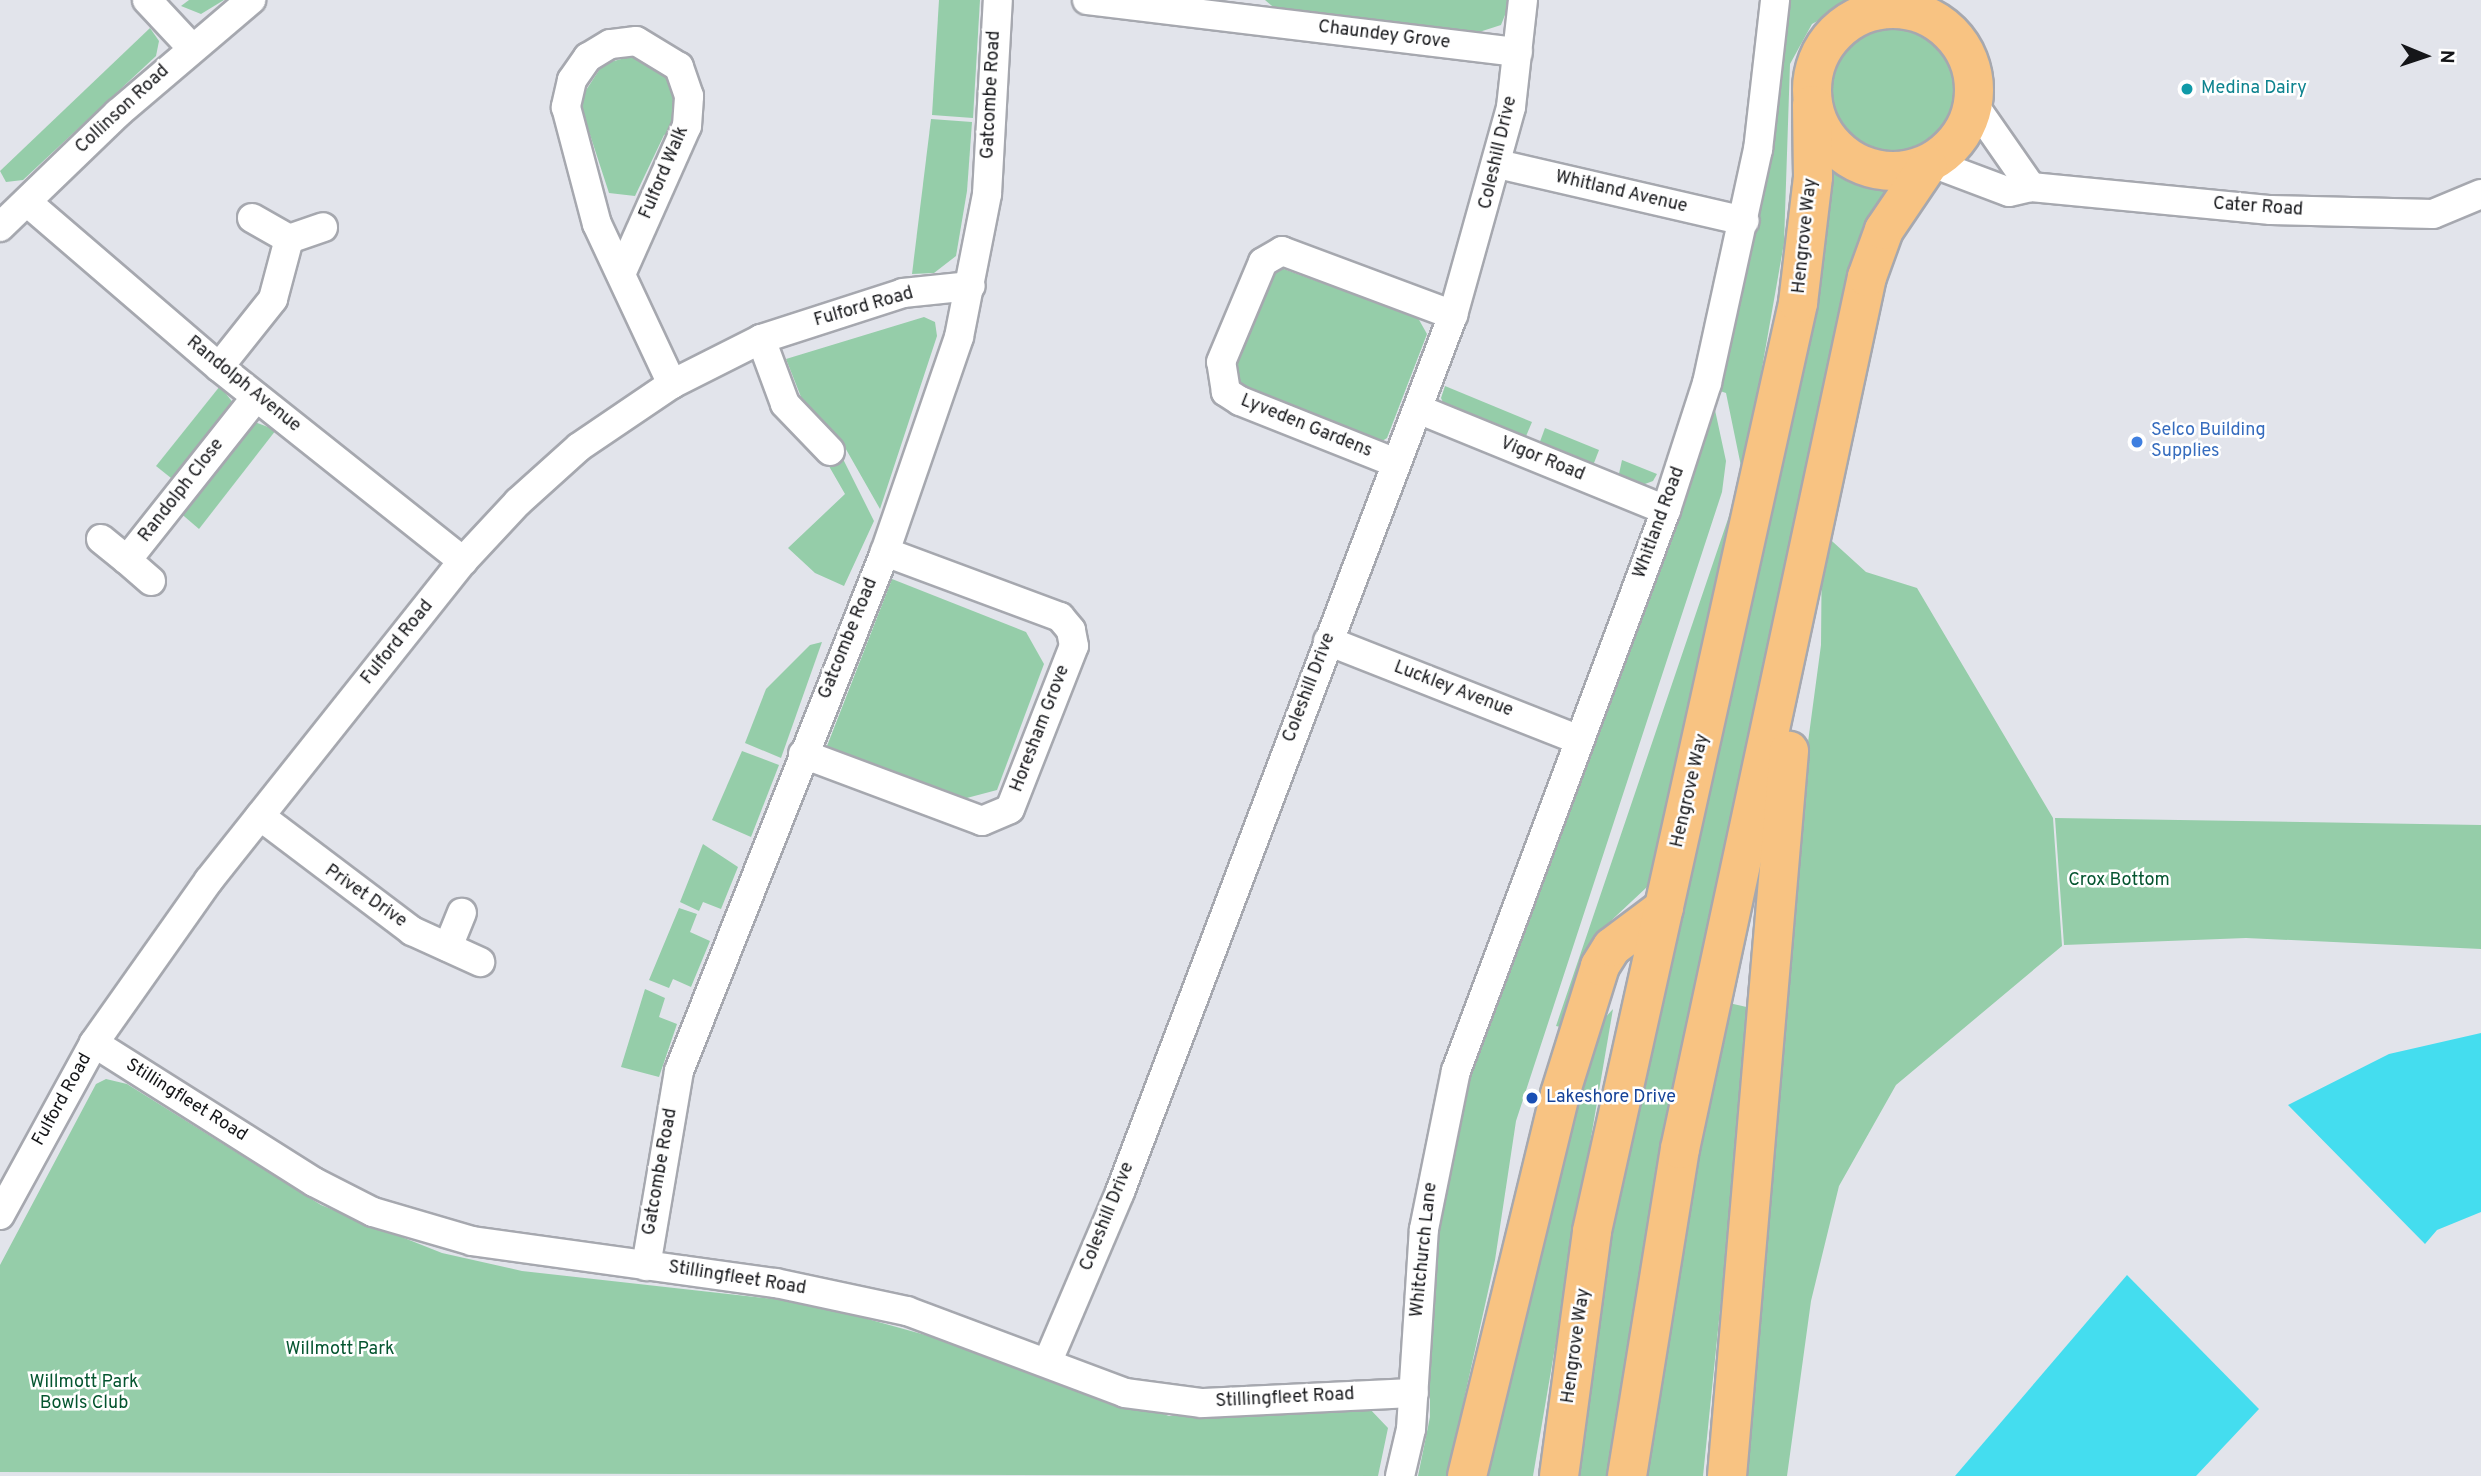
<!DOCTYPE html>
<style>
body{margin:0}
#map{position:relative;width:2481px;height:1476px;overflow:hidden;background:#e2e4eb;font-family:Overpass,sans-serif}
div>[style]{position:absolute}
.green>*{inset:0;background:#95cda9}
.round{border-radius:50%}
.water>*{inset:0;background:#44ddef}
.roads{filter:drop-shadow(2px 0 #a6a8af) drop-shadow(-2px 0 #a6a8af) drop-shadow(0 2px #a6a8af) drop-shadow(0 -2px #a6a8af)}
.minor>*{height:28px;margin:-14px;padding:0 14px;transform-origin:14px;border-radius:14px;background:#fff}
.highway>*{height:38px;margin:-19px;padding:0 19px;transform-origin:19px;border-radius:19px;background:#f8c382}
.highway>.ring{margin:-19px;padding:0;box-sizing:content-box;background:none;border:38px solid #f8c382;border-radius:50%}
.dots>*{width:19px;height:19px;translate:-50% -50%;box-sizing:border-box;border:4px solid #fff;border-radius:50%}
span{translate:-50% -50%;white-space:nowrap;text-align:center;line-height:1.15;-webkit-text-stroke:5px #fff;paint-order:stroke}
.street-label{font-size:18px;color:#151619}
.culture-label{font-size:18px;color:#0d838f}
.left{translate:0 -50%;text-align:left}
.shop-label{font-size:18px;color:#366cbe}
.park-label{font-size:18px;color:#055530}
.transit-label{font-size:18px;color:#164399}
.north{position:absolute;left:2390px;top:21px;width:70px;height:70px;-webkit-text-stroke:5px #fff;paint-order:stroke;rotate:92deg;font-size:19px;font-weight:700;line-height:28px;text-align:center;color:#151619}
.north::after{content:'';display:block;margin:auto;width:24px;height:32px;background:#151619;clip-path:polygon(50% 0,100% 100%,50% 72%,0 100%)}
</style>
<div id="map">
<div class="green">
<i style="clip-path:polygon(189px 0,224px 0,201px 14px,181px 6px)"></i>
<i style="clip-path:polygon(939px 0,980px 0,973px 118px,932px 115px)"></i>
<i style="clip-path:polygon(1265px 0,1511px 0,1501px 25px,1473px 34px,1279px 12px)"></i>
<i style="clip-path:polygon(1784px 0,1856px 0,1812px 24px,1790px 64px,1784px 243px,1743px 476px,1726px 393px,1714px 389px)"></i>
<i class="round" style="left:1827px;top:24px;width:132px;height:132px"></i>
<i style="clip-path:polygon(150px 28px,159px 41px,156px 56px,23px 180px,6px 182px,0 171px)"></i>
<i style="clip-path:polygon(636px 55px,661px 63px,680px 93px,676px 130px,664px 135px,635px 196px,609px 193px,579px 101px,603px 64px)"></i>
<i style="clip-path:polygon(931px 119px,972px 122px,967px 191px,956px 256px,934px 273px,912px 274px)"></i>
<i style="clip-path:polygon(1828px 163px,1904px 189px,1807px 508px,1646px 1231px,1613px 1476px,1574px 1476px,1622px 1160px)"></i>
<i style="clip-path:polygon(1281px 268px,1418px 318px,1427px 334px,1387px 438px,1376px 445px,1241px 397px,1232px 362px,1270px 271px)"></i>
<i style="clip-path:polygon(924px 317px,935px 322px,937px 336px,880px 509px,843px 444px,801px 397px,786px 359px)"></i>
<i style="clip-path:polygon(220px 386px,234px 404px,176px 482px,156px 466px)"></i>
<i style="clip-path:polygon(1445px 386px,1532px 422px,1524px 441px,1446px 409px,1441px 398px)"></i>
<i style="clip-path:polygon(1708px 409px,1715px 410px,1726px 461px,1722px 492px,1516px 1121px,1495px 1260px,1447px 1476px,1418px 1476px,1430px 1417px,1430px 1261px,1463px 1071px)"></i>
<i style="clip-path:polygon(252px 421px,276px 430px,199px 529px,178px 511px)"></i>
<i style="clip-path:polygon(1545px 428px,1599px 450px,1594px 463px,1586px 470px,1538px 447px)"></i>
<i style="clip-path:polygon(839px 451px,874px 521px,844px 586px,815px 573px,788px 548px,845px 494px,826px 461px)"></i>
<i style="clip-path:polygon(1622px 460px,1657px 474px,1653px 481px,1634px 488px,1617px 483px)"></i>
<i style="clip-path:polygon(1730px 513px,1736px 514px,1647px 887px,1600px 931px,1565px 1028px,1556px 1026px)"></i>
<i style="clip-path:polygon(1822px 532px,1866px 572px,1917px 588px,2053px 818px,2062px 946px,1896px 1085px,1839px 1186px,1811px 1301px,1787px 1476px,1739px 1476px,1800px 802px,1821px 645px)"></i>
<i style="clip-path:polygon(892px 579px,1026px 632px,1044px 664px,997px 790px,963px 799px,827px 746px)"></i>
<i style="clip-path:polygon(822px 642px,781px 758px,745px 743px,766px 689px,810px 645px)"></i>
<i style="clip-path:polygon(742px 751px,779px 765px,751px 837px,712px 820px)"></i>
<i style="clip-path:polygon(2055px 818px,2481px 825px,2481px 949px,2246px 938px,2064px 945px)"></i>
<i style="clip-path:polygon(703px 844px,738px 867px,721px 909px,703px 902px,699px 911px,680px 902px)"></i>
<i style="clip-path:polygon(679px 908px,697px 914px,690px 932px,710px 941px,691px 987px,673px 979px,669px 988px,649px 980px)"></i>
<i style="clip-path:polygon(645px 989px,665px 998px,659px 1017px,677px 1024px,659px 1077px,621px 1067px)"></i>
<i style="clip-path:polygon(1729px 1003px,1751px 1008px,1703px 1476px,1646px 1476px,1676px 1258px)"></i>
<i style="clip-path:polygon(1613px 1009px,1533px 1476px,1482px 1476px,1593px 1031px)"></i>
<i style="clip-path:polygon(106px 1079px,127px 1084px,321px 1205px,442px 1253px,522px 1271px,810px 1303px,1001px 1356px,1169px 1416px,1368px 1407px,1388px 1428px,1378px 1476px,0 1472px,0 1265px,96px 1084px)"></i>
</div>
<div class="water">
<i style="clip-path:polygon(2481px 1033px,2481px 1212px,2437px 1230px,2425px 1244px,2288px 1105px,2389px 1054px)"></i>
<i style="clip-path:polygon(2127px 1275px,2259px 1409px,2196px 1476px,1955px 1476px)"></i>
</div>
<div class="roads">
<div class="minor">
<i style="left:147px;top:0;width:64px;rotate:46.9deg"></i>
<i style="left:1087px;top:0;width:434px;rotate:6.9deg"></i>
<i style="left:1974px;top:105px;width:100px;rotate:55.2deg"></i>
<i style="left:1932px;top:163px;width:82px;rotate:20.6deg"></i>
<i style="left:2009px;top:192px;width:23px;rotate:-13deg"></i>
<i style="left:2031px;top:187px;width:241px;rotate:5.5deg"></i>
<i style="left:2271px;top:210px;width:162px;rotate:1.4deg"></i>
<i style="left:2433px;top:214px;width:52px;rotate:-22.6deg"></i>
<i style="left:1498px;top:164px;width:253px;rotate:13deg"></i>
<i style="left:27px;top:202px;width:253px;rotate:40.7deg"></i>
<i style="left:219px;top:367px;width:312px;rotate:38.5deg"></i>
<i style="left:252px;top:218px;width:43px;rotate:29.6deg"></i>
<i style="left:0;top:227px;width:164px;rotate:-44deg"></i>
<i style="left:118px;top:113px;width:175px;rotate:-40.4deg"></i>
<i style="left:621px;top:274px;width:162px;rotate:-66deg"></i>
<i style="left:687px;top:126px;width:30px;rotate:-86deg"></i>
<i style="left:689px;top:96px;width:31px;rotate:-109deg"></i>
<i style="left:679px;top:67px;width:50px;rotate:-148.8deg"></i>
<i style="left:636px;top:41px;width:26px;rotate:173deg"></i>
<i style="left:610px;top:44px;width:26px;rotate:149deg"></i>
<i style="left:588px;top:57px;width:28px;rotate:125deg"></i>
<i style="left:572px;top:80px;width:28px;rotate:103deg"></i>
<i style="left:566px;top:107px;width:121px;rotate:75.2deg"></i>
<i style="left:597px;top:224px;width:177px;rotate:64.9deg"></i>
<i style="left:761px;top:339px;width:69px;rotate:69.7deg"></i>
<i style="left:785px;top:404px;width:65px;rotate:46.2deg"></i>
<i style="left:219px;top:367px;width:87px;rotate:-51.5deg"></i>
<i style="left:273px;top:299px;width:62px;rotate:-75.1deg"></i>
<i style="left:289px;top:239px;width:36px;rotate:-19deg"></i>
<i style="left:1418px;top:409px;width:268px;rotate:22.2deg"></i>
<i style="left:1396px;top:463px;width:168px;rotate:-158.3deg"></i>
<i style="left:1240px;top:401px;width:17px;rotate:-147deg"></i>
<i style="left:1226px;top:392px;width:30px;rotate:-99deg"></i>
<i style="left:1221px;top:362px;width:108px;rotate:-67.2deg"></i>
<i style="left:1263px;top:262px;width:22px;rotate:-30deg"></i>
<i style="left:1282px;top:251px;width:183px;rotate:20.5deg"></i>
<i style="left:101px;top:539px;width:33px;rotate:39deg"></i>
<i style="left:151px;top:581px;width:32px;rotate:-139deg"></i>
<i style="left:127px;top:560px;width:208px;rotate:-51.6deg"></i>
<i style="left:1328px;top:641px;width:268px;rotate:21.5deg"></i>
<i style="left:803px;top:754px;width:191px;rotate:20.5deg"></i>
<i style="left:982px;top:821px;width:30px;rotate:-23deg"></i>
<i style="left:1010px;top:809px;width:175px;rotate:-68.6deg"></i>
<i style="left:1074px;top:646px;width:16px;rotate:-101deg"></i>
<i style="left:1071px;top:630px;width:17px;rotate:-130deg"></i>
<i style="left:1060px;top:617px;width:187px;rotate:-159.6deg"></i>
<i style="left:260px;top:816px;width:191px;rotate:37.1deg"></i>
<i style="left:412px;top:931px;width:75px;rotate:24.5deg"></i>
<i style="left:448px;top:947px;width:37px;rotate:-68deg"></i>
<i style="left:94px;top:1043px;width:260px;rotate:32.3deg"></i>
<i style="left:314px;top:1182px;width:66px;rotate:27deg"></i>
<i style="left:373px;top:1212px;width:103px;rotate:16.3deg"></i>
<i style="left:472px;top:1241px;width:307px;rotate:7.9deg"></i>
<i style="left:776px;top:1283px;width:134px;rotate:12.1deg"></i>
<i style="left:907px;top:1311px;width:233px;rotate:20.6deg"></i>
<i style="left:1125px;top:1393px;width:78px;rotate:7.4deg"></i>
<i style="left:1202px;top:1403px;width:212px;rotate:-2.7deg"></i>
<i style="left:0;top:1215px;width:196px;rotate:-61.3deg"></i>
<i style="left:94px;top:1043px;width:199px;rotate:-54.8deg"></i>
<i style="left:209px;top:880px;width:408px;rotate:-51.5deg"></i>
<i style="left:463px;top:561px;width:81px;rotate:-47deg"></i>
<i style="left:518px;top:502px;width:82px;rotate:-42deg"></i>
<i style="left:579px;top:447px;width:112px;rotate:-34.1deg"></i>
<i style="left:672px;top:384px;width:100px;rotate:-26.8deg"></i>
<i style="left:761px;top:339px;width:149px;rotate:-17.9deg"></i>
<i style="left:903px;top:293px;width:68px;rotate:-5.9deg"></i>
<i style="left:646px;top:1266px;width:198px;rotate:-80.4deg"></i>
<i style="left:679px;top:1071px;width:558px;rotate:-68.35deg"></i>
<i style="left:885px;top:552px;width:227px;rotate:-71deg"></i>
<i style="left:959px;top:337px;width:146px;rotate:-78.9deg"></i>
<i style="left:987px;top:194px;width:194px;rotate:-86.8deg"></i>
<i style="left:1048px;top:1361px;width:184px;rotate:-66.9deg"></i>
<i style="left:1120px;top:1192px;width:938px;rotate:-69.21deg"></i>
<i style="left:1453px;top:315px;width:216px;rotate:-74.4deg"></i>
<i style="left:1511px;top:107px;width:108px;rotate:-83.6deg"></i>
<i style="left:1400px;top:1476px;width:48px;rotate:-76.8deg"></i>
<i style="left:1411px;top:1429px;width:200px;rotate:-86.3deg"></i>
<i style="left:1424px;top:1229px;width:161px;rotate:-78.6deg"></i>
<i style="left:1456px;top:1071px;width:599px;rotate:-69.48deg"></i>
<i style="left:1666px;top:510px;width:133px;rotate:-72.1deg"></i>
<i style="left:1707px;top:383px;width:239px;rotate:-77.7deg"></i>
<i style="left:1758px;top:150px;width:151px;rotate:-83.5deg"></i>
</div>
<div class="highway">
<i class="ring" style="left:1812px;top:9px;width:124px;height:124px"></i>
<i style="left:1467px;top:1476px;width:393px;rotate:-76.3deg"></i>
<i style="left:1560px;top:1094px;width:134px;rotate:-72.6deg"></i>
<i style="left:1600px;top:966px;width:22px;rotate:-58deg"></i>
<i style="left:1612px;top:947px;width:65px;rotate:-36.9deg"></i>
<i style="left:1559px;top:1476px;width:247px;rotate:-82.3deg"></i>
<i style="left:1592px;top:1231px;width:951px;rotate:-77.48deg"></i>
<i style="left:1798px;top:303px;width:127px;rotate:-83.2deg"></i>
<i style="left:1813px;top:177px;width:72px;rotate:-90.8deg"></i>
<i style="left:1627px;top:1476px;width:331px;rotate:-80.8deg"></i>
<i style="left:1680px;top:1149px;width:892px;rotate:-77.9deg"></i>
<i style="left:1867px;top:277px;width:50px;rotate:-70.1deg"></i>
<i style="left:1884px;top:230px;width:78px;rotate:-55.9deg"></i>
<i style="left:1727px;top:1476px;width:728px;rotate:-85.11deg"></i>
</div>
</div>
<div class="dots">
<i style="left:2187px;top:89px;background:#0f9aa8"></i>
<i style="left:2137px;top:442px;background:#3f7fe0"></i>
<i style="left:1532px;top:1098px;background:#1a4fb4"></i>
</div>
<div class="street-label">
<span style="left:1384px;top:36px;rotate:7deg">Chaundey Grove</span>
<span style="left:992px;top:95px;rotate:-87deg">Gatcombe Road</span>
<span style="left:123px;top:110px;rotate:-43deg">Collinson Road</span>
<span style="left:1499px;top:153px;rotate:-77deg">Coleshill Drive</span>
<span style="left:665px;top:173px;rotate:-67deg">Fulford Walk</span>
<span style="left:1621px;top:193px;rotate:13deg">Whitland Avenue</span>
<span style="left:2258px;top:208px;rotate:4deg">Cater Road</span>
<span style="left:1806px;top:236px;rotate:-84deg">Hengrove Way</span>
<span style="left:864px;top:308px;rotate:-16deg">Fulford Road</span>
<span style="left:243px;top:385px;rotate:39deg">Randolph Avenue</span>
<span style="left:1306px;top:427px;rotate:22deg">Lyveden Gardens</span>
<span style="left:1542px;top:460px;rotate:22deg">Vigor Road</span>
<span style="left:182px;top:491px;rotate:-52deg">Randolph Close</span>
<span style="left:1660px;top:523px;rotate:-70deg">Whitland Road</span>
<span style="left:849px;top:639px;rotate:-68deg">Gatcombe Road</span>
<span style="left:398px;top:643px;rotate:-51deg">Fulford Road</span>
<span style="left:1310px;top:688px;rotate:-69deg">Coleshill Drive</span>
<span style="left:1453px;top:690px;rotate:21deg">Luckley Avenue</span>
<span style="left:1041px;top:729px;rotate:-69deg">Horesham Grove</span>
<span style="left:1691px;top:791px;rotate:-77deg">Hengrove Way</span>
<span style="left:365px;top:897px;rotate:35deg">Privet Drive</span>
<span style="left:63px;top:1100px;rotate:-61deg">Fulford Road</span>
<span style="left:186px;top:1101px;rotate:32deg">Stillingfleet Road</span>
<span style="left:661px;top:1172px;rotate:-80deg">Gatcombe Road</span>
<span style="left:1108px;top:1217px;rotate:-68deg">Coleshill Drive</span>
<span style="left:1425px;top:1250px;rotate:-84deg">Whitchurch Lane</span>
<span style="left:737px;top:1279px;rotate:9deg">Stillingfleet Road</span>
<span style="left:1577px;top:1346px;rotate:-82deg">Hengrove Way</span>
<span style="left:1285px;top:1399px;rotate:-3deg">Stillingfleet Road</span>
</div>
<div class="culture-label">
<span class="left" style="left:2201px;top:89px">Medina Dairy</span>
</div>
<div class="shop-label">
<span class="left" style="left:2151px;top:442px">Selco Building<br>Supplies</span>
</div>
<div class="park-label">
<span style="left:2119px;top:881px">Crox Bottom</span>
<span style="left:340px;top:1350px">Willmott Park</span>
<span style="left:84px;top:1394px">Willmott Park<br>Bowls Club</span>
</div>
<div class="transit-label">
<span class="left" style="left:1546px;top:1098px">Lakeshore Drive</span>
</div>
<div class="north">N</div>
</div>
